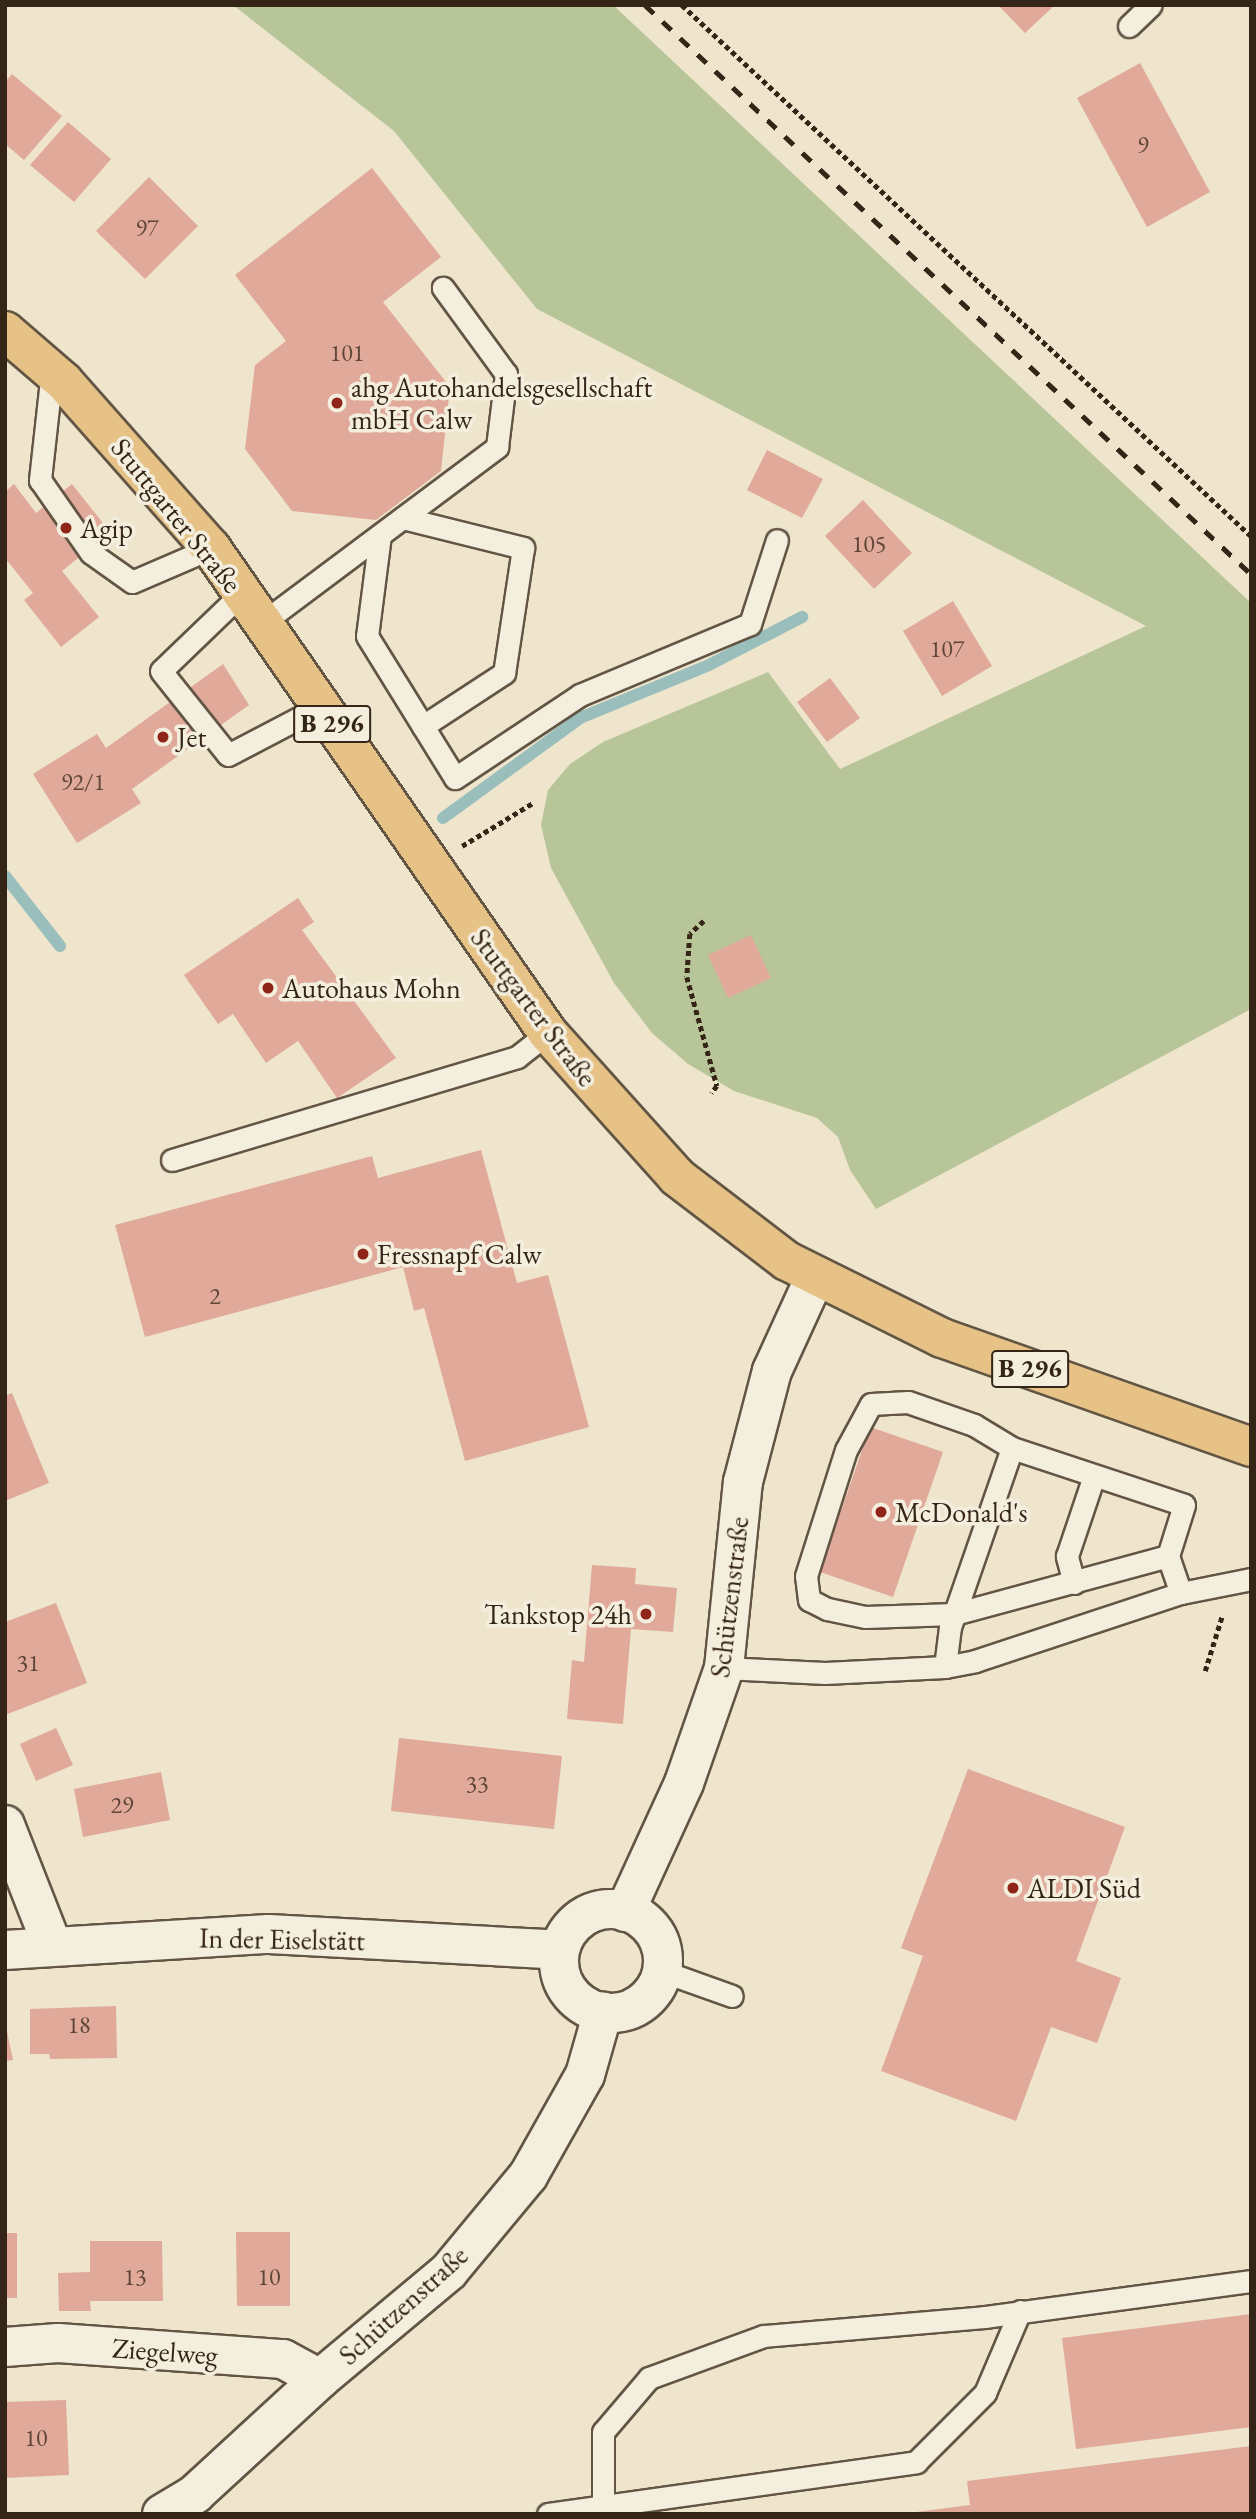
<!DOCTYPE html>
<meta charset="utf-8">
<style>
body{margin:0}
#map{position:relative;width:1256px;height:2519px;overflow:hidden;background:#eee5cc;font-family:"EB Garamond",serif}
div>[style]{position:absolute}
.green>*{inset:0;background:#b7c599}
.stream>*{height:12px;margin:-6px;padding:0 6px;transform-origin:6px;border-radius:6px;background:#9abebc}
.building>*{inset:0;background:#e0a99a}
.path>*{height:4.5px;margin-top:-2.25px;transform-origin:0;background:repeating-linear-gradient(90deg,#342517 0 5px,transparent 0 8.5px)}
.roads{filter:drop-shadow(2px 0 #625544) drop-shadow(-2px 0 #625544) drop-shadow(0 2px #625544) drop-shadow(0 -2px #625544)}
.service>*{height:21px;margin:-10.5px;padding:0 10.5px;transform-origin:10.5px;border-radius:10.5px;background:#f4eede}
.minor>*{height:38px;margin:-19px;padding:0 19px;transform-origin:19px;border-radius:19px;background:#f4eede}
.minor>.ring{margin:-19px;padding:0;box-sizing:content-box;background:none;border:38px solid #f4eede;border-radius:50%}
.primary>*{height:38px;margin:-19px;padding:0 19px;transform-origin:19px;border-radius:19px;background:#e7c286}
.rail>*{height:5px;margin-top:-2.5px;transform-origin:0;background:repeating-linear-gradient(90deg,#342517 0 12px,transparent 0 24px)}
.dots>*{width:19px;height:19px;translate:-50% -50%;box-sizing:border-box;border:4px solid #f4eede;border-radius:50%}
span{translate:-50% -50%;white-space:nowrap;text-align:center;line-height:1.15;-webkit-text-stroke:7px #f4eede;paint-order:stroke}
.number-label{font-size:24px;color:#5f4638}
.number-label span{-webkit-text-stroke-width:0}
.shield-label span{padding:2px 5px;background:#f4eede;border:2px solid;border-radius:5px;-webkit-text-stroke-width:0}
.shield-label{font-size:26px;color:#342517;font-weight:700}
.poi-label{font-size:28px;color:#342517}
.left{translate:0 -50%;text-align:left}
.right{translate:-100% -50%;text-align:right}
.street-label{font-size:28px;color:#342517}
.frame{position:absolute;inset:0;border:7px solid #342517;pointer-events:none}
</style>
<div id="map">
<div class="green">
<i style="clip-path:polygon(233px 5px,613px 5px,1251px 603px,1251px 1009px,876px 1209px,850px 1170px,838px 1137px,817px 1118px,734px 1091px,688px 1064px,652px 1033px,614px 983px,551px 868px,541px 825px,548px 790px,570px 764px,603px 742px,768px 672px,840px 769px,1146px 626px,537px 309px,394px 131px)"></i>
</div>
<div class="stream">
<i style="left:443px;top:818px;width:170px;rotate:-36.1deg"></i>
<i style="left:580px;top:718px;width:139px;rotate:-22.3deg"></i>
<i style="left:709px;top:665px;width:105px;rotate:-27.3deg"></i>
<i style="left:5px;top:876px;width:89px;rotate:51.8deg"></i>
</div>
<div class="building">
<i style="clip-path:polygon(998px 5px,1055px 5px,1025px 33px)"></i>
<i style="clip-path:polygon(1140px 63px,1210px 192px,1147px 227px,1077px 98px)"></i>
<i style="clip-path:polygon(12px 74px,62px 116px,24px 160px,5px 144px,5px 82px)"></i>
<i style="clip-path:polygon(68px 122px,111px 159px,74px 202px,30px 165px)"></i>
<i style="clip-path:polygon(372px 168px,441px 257px,383px 302px,450px 387px,441px 471px,376px 520px,292px 511px,245px 449px,255px 365px,286px 341px,235px 275px)"></i>
<i style="clip-path:polygon(149px 177px,198px 226px,145px 279px,96px 231px)"></i>
<i style="clip-path:polygon(767px 450px,823px 479px,802px 518px,747px 490px)"></i>
<i style="clip-path:polygon(14px 484px,36px 513px,72px 484px,110px 532px,62px 571px,99px 617px,61px 647px,24px 600px,33px 593px,5px 558px,5px 492px)"></i>
<i style="clip-path:polygon(863px 500px,912px 553px,874px 589px,825px 536px)"></i>
<i style="clip-path:polygon(953px 601px,992px 666px,942px 696px,903px 631px)"></i>
<i style="clip-path:polygon(223px 664px,249px 705px,132px 789px,141px 803px,77px 843px,33px 774px,97px 734px,106px 748px)"></i>
<i style="clip-path:polygon(830px 678px,860px 718px,827px 742px,797px 702px)"></i>
<i style="clip-path:polygon(298px 898px,314px 922px,302px 930px,396px 1058px,337px 1098px,298px 1041px,266px 1063px,233px 1014px,218px 1024px,184px 975px)"></i>
<i style="clip-path:polygon(751px 935px,771px 978px,728px 998px,708px 955px)"></i>
<i style="clip-path:polygon(481px 1150px,517px 1283px,548px 1275px,589px 1427px,465px 1461px,424px 1308px,414px 1311px,403px 1267px,145px 1337px,115px 1225px,372px 1156px,378px 1178px)"></i>
<i style="clip-path:polygon(12px 1393px,49px 1483px,5px 1501px,5px 1396px)"></i>
<i style="clip-path:polygon(870px 1427px,943px 1452px,893px 1597px,820px 1572px)"></i>
<i style="clip-path:polygon(592px 1565px,636px 1568px,635px 1584px,677px 1588px,673px 1632px,631px 1629px,623px 1724px,567px 1719px,572px 1660px,584px 1662px)"></i>
<i style="clip-path:polygon(56px 1603px,87px 1683px,5px 1715px,5px 1622px)"></i>
<i style="clip-path:polygon(56px 1728px,73px 1765px,36px 1781px,20px 1744px)"></i>
<i style="clip-path:polygon(399px 1738px,562px 1756px,554px 1829px,391px 1811px)"></i>
<i style="clip-path:polygon(968px 1769px,1125px 1827px,1076px 1961px,1121px 1978px,1097px 2043px,1051px 2027px,1016px 2121px,881px 2071px,923px 1956px,901px 1948px)"></i>
<i style="clip-path:polygon(161px 1772px,170px 1820px,83px 1837px,74px 1789px)"></i>
<i style="clip-path:polygon(116px 2006px,117px 2058px,50px 2059px,49px 2054px,30px 2054px,30px 2009px)"></i>
<i style="clip-path:polygon(5px 2022px,13px 2060px,5px 2061px)"></i>
<i style="clip-path:polygon(236px 2232px,290px 2232px,290px 2306px,237px 2306px)"></i>
<i style="clip-path:polygon(5px 2233px,17px 2233px,17px 2298px,5px 2298px)"></i>
<i style="clip-path:polygon(90px 2241px,162px 2241px,163px 2301px,90px 2301px,91px 2311px,59px 2311px,58px 2273px,90px 2272px)"></i>
<i style="clip-path:polygon(1251px 2314px,1251px 2427px,1076px 2449px,1062px 2338px)"></i>
<i style="clip-path:polygon(66px 2400px,69px 2475px,5px 2478px,5px 2402px)"></i>
<i style="clip-path:polygon(1251px 2446px,1251px 2514px,901px 2514px,970px 2505px,967px 2481px)"></i>
</div>
<div class="path">
<i style="left:682px;top:5px;width:778px;rotate:43.02deg"></i>
<i style="left:462px;top:846px;width:83px;rotate:-31.2deg"></i>
<i style="left:704px;top:921px;width:19px;rotate:137deg"></i>
<i style="left:690px;top:934px;width:43px;rotate:94deg"></i>
<i style="left:687px;top:977px;width:113px;rotate:74.6deg"></i>
<i style="left:717px;top:1086px;width:9px;rotate:126deg"></i>
<i style="left:1205px;top:1671px;width:58px;rotate:-72.8deg"></i>
</div>
<div class="roads">
<div class="service">
<i style="left:1129px;top:26px;width:30px;rotate:-44deg"></i>
<i style="left:52px;top:371px;width:110px;rotate:96.3deg"></i>
<i style="left:40px;top:480px;width:89px;rotate:55.1deg"></i>
<i style="left:91px;top:553px;width:50px;rotate:35.3deg"></i>
<i style="left:132px;top:582px;width:86px;rotate:-23.3deg"></i>
<i style="left:403px;top:518px;width:124px;rotate:14deg"></i>
<i style="left:523px;top:548px;width:126px;rotate:98.6deg"></i>
<i style="left:504px;top:673px;width:97px;rotate:146.8deg"></i>
<i style="left:380px;top:535px;width:102px;rotate:97.3deg"></i>
<i style="left:367px;top:636px;width:167px;rotate:58.2deg"></i>
<i style="left:455px;top:778px;width:150px;rotate:-33.6deg"></i>
<i style="left:580px;top:695px;width:184px;rotate:-22.7deg"></i>
<i style="left:750px;top:624px;width:88px;rotate:-72.2deg"></i>
<i style="left:242px;top:593px;width:112px;rotate:136.1deg"></i>
<i style="left:161px;top:671px;width:107px;rotate:51.4deg"></i>
<i style="left:228px;top:755px;width:104px;rotate:-27.6deg"></i>
<i style="left:262px;top:623px;width:294px;rotate:-36.8deg"></i>
<i style="left:497px;top:447px;width:74px;rotate:-83deg"></i>
<i style="left:506px;top:374px;width:107px;rotate:-126.2deg"></i>
<i style="left:172px;top:1160px;width:360px;rotate:-16.6deg"></i>
<i style="left:517px;top:1057px;width:39px;rotate:-38deg"></i>
<i style="left:1168px;top:1556px;width:222px;rotate:164.8deg"></i>
<i style="left:954px;top:1614px;width:89px;rotate:178.1deg"></i>
<i style="left:865px;top:1617px;width:39px;rotate:-168deg"></i>
<i style="left:827px;top:1609px;width:20px;rotate:-153deg"></i>
<i style="left:809px;top:1600px;width:24px;rotate:-97deg"></i>
<i style="left:806px;top:1576px;width:132px;rotate:-72.4deg"></i>
<i style="left:846px;top:1450px;width:52px;rotate:-61.5deg"></i>
<i style="left:871px;top:1404px;width:37px;rotate:-3deg"></i>
<i style="left:908px;top:1402px;width:70px;rotate:19.2deg"></i>
<i style="left:974px;top:1425px;width:44px;rotate:31.2deg"></i>
<i style="left:1012px;top:1448px;width:181px;rotate:18.3deg"></i>
<i style="left:1184px;top:1505px;width:53px;rotate:107.4deg"></i>
<i style="left:1168px;top:1556px;width:39px;rotate:71deg"></i>
<i style="left:1074px;top:1583px;width:28px;rotate:-105deg"></i>
<i style="left:1067px;top:1556px;width:84px;rotate:-71.4deg"></i>
<i style="left:945px;top:1667px;width:40px;rotate:-82.9deg"></i>
<i style="left:950px;top:1627px;width:189px;rotate:-70.9deg"></i>
<i style="left:724px;top:1668px;width:101px;rotate:2.8deg"></i>
<i style="left:825px;top:1673px;width:120px;rotate:-2.9deg"></i>
<i style="left:945px;top:1667px;width:31px;rotate:-11deg"></i>
<i style="left:975px;top:1661px;width:217px;rotate:-18.3deg"></i>
<i style="left:1181px;top:1593px;width:71px;rotate:-11.3deg"></i>
<i style="left:662px;top:1971px;width:74px;rotate:19.7deg"></i>
<i style="left:603px;top:2506px;width:74px;rotate:-90deg"></i>
<i style="left:603px;top:2432px;width:71px;rotate:-49.6deg"></i>
<i style="left:649px;top:2378px;width:122px;rotate:-20.1deg"></i>
<i style="left:764px;top:2336px;width:222px;rotate:-4.9deg"></i>
<i style="left:985px;top:2317px;width:268px;rotate:-7.7deg"></i>
<i style="left:548px;top:2514px;width:372px;rotate:-8deg"></i>
<i style="left:916px;top:2462px;width:98px;rotate:-45deg"></i>
<i style="left:985px;top:2393px;width:89px;rotate:-66.9deg"></i>
</div>
<div class="minor">
<i style="left:5px;top:1825px;width:129px;rotate:68.6deg"></i>
<i class="ring" style="left:559px;top:1909px;width:66px;height:66px"></i>
<i style="left:625px;top:1912px;width:142px;rotate:-65.4deg"></i>
<i style="left:684px;top:1783px;width:122px;rotate:-70.8deg"></i>
<i style="left:724px;top:1668px;width:187px;rotate:-84.2deg"></i>
<i style="left:743px;top:1482px;width:115px;rotate:-75.4deg"></i>
<i style="left:772px;top:1371px;width:103px;rotate:-65.4deg"></i>
<i style="left:5px;top:1950px;width:264px;rotate:-3.5deg"></i>
<i style="left:269px;top:1934px;width:291px;rotate:3.1deg"></i>
<i style="left:5px;top:2347px;width:53px;rotate:-4.3deg"></i>
<i style="left:58px;top:2343px;width:226px;rotate:4.1deg"></i>
<i style="left:283px;top:2359px;width:42px;rotate:28.4deg"></i>
<i style="left:162px;top:2514px;width:39px;rotate:-31deg"></i>
<i style="left:195px;top:2494px;width:170px;rotate:-42.6deg"></i>
<i style="left:320px;top:2379px;width:168px;rotate:-39.9deg"></i>
<i style="left:449px;top:2271px;width:124px;rotate:-50.3deg"></i>
<i style="left:528px;top:2176px;width:116px;rotate:-60.6deg"></i>
<i style="left:585px;top:2075px;width:66px;rotate:-74.1deg"></i>
</div>
<div class="primary">
<i style="left:5px;top:331px;width:78px;rotate:40.8deg"></i>
<i style="left:64px;top:382px;width:222px;rotate:48.5deg"></i>
<i style="left:211px;top:548px;width:591px;rotate:55.21deg"></i>
<i style="left:548px;top:1033px;width:193px;rotate:48.1deg"></i>
<i style="left:677px;top:1177px;width:138px;rotate:37.4deg"></i>
<i style="left:787px;top:1261px;width:173px;rotate:26.4deg"></i>
<i style="left:942px;top:1338px;width:328px;rotate:19.4deg"></i>
</div>
</div>
<div class="rail">
<i style="left:645px;top:5px;width:831px;rotate:43.2deg"></i>
</div>
<div class="dots">
<i style="left:337px;top:403px;background:#8f2418"></i>
<i style="left:66px;top:528px;background:#8f2418"></i>
<i style="left:163px;top:737px;background:#8f2418"></i>
<i style="left:268px;top:988px;background:#8f2418"></i>
<i style="left:363px;top:1254px;background:#8f2418"></i>
<i style="left:881px;top:1512px;background:#8f2418"></i>
<i style="left:646px;top:1614px;background:#8f2418"></i>
<i style="left:1013px;top:1888px;background:#8f2418"></i>
</div>
<div class="number-label">
<span style="left:1143px;top:145px">9</span>
<span style="left:147px;top:228px">97</span>
<span style="left:347px;top:353px">101</span>
<span style="left:869px;top:544px">105</span>
<span style="left:947px;top:649px">107</span>
<span style="left:83px;top:782px">92/1</span>
<span style="left:215px;top:1296px">2</span>
<span style="left:28px;top:1663px">31</span>
<span style="left:477px;top:1784px">33</span>
<span style="left:122px;top:1805px">29</span>
<span style="left:79px;top:2025px">18</span>
<span style="left:135px;top:2277px">13</span>
<span style="left:269px;top:2277px">10</span>
<span style="left:36px;top:2438px">10</span>
</div>
<div class="shield-label">
<span style="left:332px;top:724px">B 296</span>
<span style="left:1030px;top:1369px">B 296</span>
</div>
<div class="poi-label">
<span class="left" style="left:351px;top:403px">ahg Autohandelsgesellschaft<br>mbH Calw</span>
<span class="left" style="left:80px;top:528px">Agip</span>
<span class="left" style="left:177px;top:737px">Jet</span>
<span class="left" style="left:282px;top:988px">Autohaus Mohn</span>
<span class="left" style="left:377px;top:1254px">Fressnapf Calw</span>
<span class="left" style="left:895px;top:1512px">McDonald's</span>
<span class="right" style="left:632px;top:1614px">Tankstop 24h</span>
<span class="left" style="left:1027px;top:1888px">ALDI Süd</span>
</div>
<div class="street-label">
<span style="left:177px;top:515px;rotate:51deg">Stuttgarter Straße</span>
<span style="left:534px;top:1007px;rotate:53deg">Stuttgarter Straße</span>
<span style="left:729px;top:1597px;rotate:-83deg">Schützenstraße</span>
<span style="left:282px;top:1939px;rotate:1deg">In der Eiselstätt</span>
<span style="left:403px;top:2305px;rotate:-42deg">Schützenstraße</span>
<span style="left:165px;top:2351px;rotate:4deg">Ziegelweg</span>
</div>
<div class="frame"></div>
</div>
